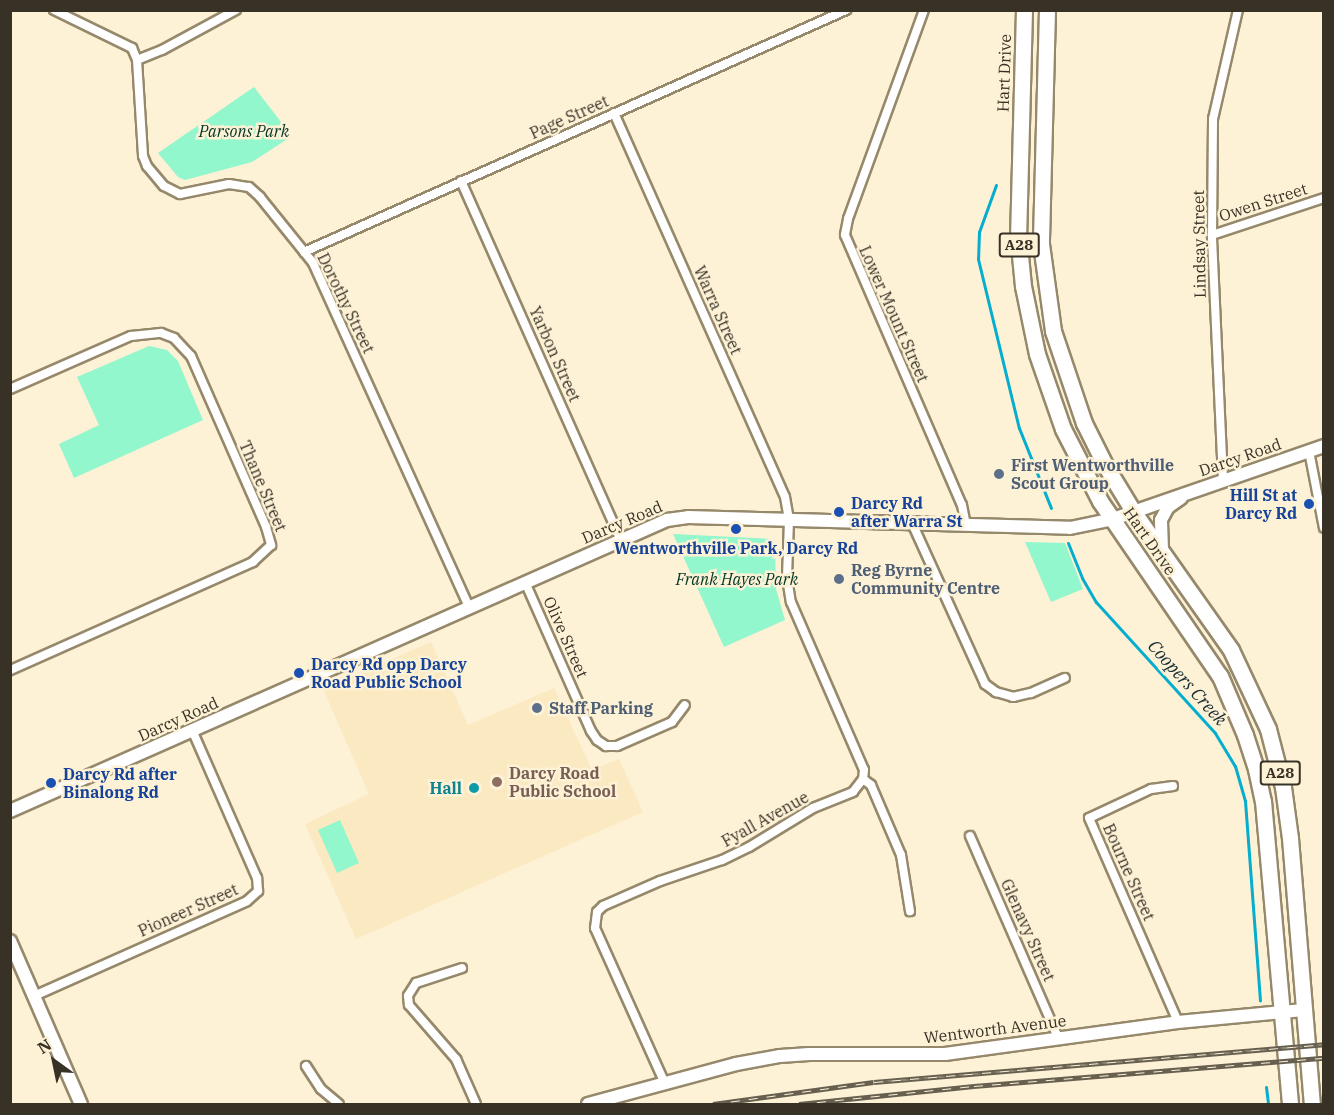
<!DOCTYPE html>
<style>
body{margin:0}
#map{position:relative;width:1334px;height:1115px;overflow:hidden;background:#fdf1d6;font-family:"IBM Plex Serif",serif}
div>[style]{position:absolute}
.built>*{inset:0;background:#fbe9c1}
.green>*{inset:0;background:#92f7cc}
.stream>*{height:3px;margin:-1.5px;padding:0 1.5px;transform-origin:1.5px;border-radius:1.5px;background:#05adcf}
.roads{filter:drop-shadow(2px 0 #96886a) drop-shadow(-2px 0 #96886a) drop-shadow(0 2px #96886a) drop-shadow(0 -2px #96886a)}
.street>*{height:8px;margin:-4px;padding:0 4px;transform-origin:4px;border-radius:4px;background:#fff}
.secondary>*{height:12px;margin:-6px;padding:0 6px;transform-origin:6px;border-radius:6px;background:#fff}
.highway>*{height:15px;margin:-7.5px;padding:0 7.5px;transform-origin:7.5px;border-radius:7.5px;background:#fff}
.rail>*{height:5px;margin-top:-2.5px;transform-origin:0;background:repeating-linear-gradient(90deg,#fdf1d6 0 9px,#676050 0 18px);box-sizing:border-box;border-block:2px solid #676050}
.dots>*{width:16px;height:16px;translate:-50% -50%;box-sizing:border-box;border:3px solid #fdf1d6;border-radius:50%}
span{translate:-50% -50%;white-space:nowrap;text-align:center;line-height:1.15;-webkit-text-stroke:5px #fdf1d6;paint-order:stroke}
.shield-label span{padding:2px 4px;background:#fdf1d6;border:2px solid;border-radius:4px;-webkit-text-stroke-width:0}
.shield-label{font-size:15px;color:#383226;font-weight:700}
.street-label{font-size:16px;color:#383226}
.park-label{font-size:16px;color:#023725;font-style:italic}
.service-label{font-size:16px;color:#4e5e75;font-weight:700}
.left{translate:0 -50%;text-align:left}
.transit-label{font-size:16px;color:#164399;font-weight:700}
.right{translate:-100% -50%;text-align:right}
.education-label{font-size:16px;color:#785e54;font-weight:700}
.culture-label{font-size:16px;color:#0d838f;font-weight:700}
.water-label{font-size:18px;color:#172e34;font-style:italic}
.frame{position:absolute;inset:0;border:12px solid #383226;pointer-events:none}
.north{position:absolute;left:24px;top:1031px;width:60px;height:60px;-webkit-text-stroke:4px #fdf1d6;paint-order:stroke;rotate:327deg;font-size:16px;font-weight:700;line-height:24px;text-align:center;color:#383226}
.north::after{content:'';display:block;margin:auto;width:21px;height:27px;background:#383226;clip-path:polygon(50% 0,100% 100%,50% 72%,0 100%)}
</style>
<div id="map">
<div class="built">
<i style="clip-path:polygon(431px 642px,468px 725px,554px 688px,592px 770px,619px 759px,643px 812px,356px 939px,305px 824px,369px 794px,323px 689px)"></i>
</div>
<div class="green">
<i style="clip-path:polygon(254px 87px,292px 136px,252px 162px,185px 180px,178px 177px,158px 153px)"></i>
<i style="clip-path:polygon(149px 346px,167px 350px,178px 361px,203px 420px,74px 478px,59px 444px,99px 425px,77px 377px)"></i>
<i style="clip-path:polygon(673px 534px,772px 539px,775px 546px,776px 589px,785px 620px,724px 647px)"></i>
<i style="clip-path:polygon(1025px 542px,1065px 543px,1083px 589px,1051px 602px)"></i>
<i style="clip-path:polygon(340px 820px,359px 863px,337px 873px,318px 830px)"></i>
</div>
<div class="stream">
<i style="left:996px;top:185px;width:50px;rotate:109.9deg"></i>
<i style="left:979px;top:232px;width:27px;rotate:92deg"></i>
<i style="left:978px;top:259px;width:174px;rotate:76.4deg"></i>
<i style="left:1019px;top:428px;width:86px;rotate:68.2deg"></i>
<i style="left:1068px;top:543px;width:38px;rotate:68deg"></i>
<i style="left:1082px;top:578px;width:28px;rotate:60deg"></i>
<i style="left:1096px;top:602px;width:177px;rotate:47.7deg"></i>
<i style="left:1215px;top:733px;width:39px;rotate:59deg"></i>
<i style="left:1235px;top:766px;width:36px;rotate:74deg"></i>
<i style="left:1245px;top:801px;width:200px;rotate:85.7deg"></i>
<i style="left:1266px;top:1087px;width:17px;rotate:83deg"></i>
</div>
<div class="roads">
<div class="street">
<i style="left:54px;top:10px;width:87px;rotate:26deg"></i>
<i style="left:132px;top:48px;width:13px;rotate:67deg"></i>
<i style="left:137px;top:60px;width:96px;rotate:86.4deg"></i>
<i style="left:143px;top:156px;width:11px;rotate:68deg"></i>
<i style="left:147px;top:166px;width:26px;rotate:50deg"></i>
<i style="left:164px;top:186px;width:18px;rotate:27deg"></i>
<i style="left:180px;top:194px;width:50px;rotate:-11.5deg"></i>
<i style="left:229px;top:184px;width:20px;rotate:9deg"></i>
<i style="left:249px;top:187px;width:15px;rotate:42deg"></i>
<i style="left:260px;top:197px;width:85px;rotate:51.2deg"></i>
<i style="left:313px;top:263px;width:378px;rotate:65.6deg"></i>
<i style="left:924px;top:10px;width:222px;rotate:110deg"></i>
<i style="left:848px;top:219px;width:16px;rotate:101deg"></i>
<i style="left:845px;top:235px;width:294px;rotate:66.6deg"></i>
<i style="left:962px;top:505px;width:20px;rotate:79deg"></i>
<i style="left:137px;top:60px;width:27px;rotate:-22deg"></i>
<i style="left:162px;top:50px;width:84px;rotate:-28.4deg"></i>
<i style="left:614px;top:113px;width:420px;rotate:66deg"></i>
<i style="left:785px;top:497px;width:23px;rotate:80deg"></i>
<i style="left:789px;top:520px;width:58px;rotate:92deg"></i>
<i style="left:787px;top:578px;width:24px;rotate:81deg"></i>
<i style="left:791px;top:602px;width:183px;rotate:66.5deg"></i>
<i style="left:864px;top:770px;width:9px;rotate:96deg"></i>
<i style="left:863px;top:779px;width:16px;rotate:128deg"></i>
<i style="left:853px;top:792px;width:43px;rotate:158.2deg"></i>
<i style="left:813px;top:808px;width:75px;rotate:148.6deg"></i>
<i style="left:749px;top:847px;width:30px;rotate:154deg"></i>
<i style="left:722px;top:860px;width:65px;rotate:161.3deg"></i>
<i style="left:660px;top:881px;width:62px;rotate:156.3deg"></i>
<i style="left:603px;top:906px;width:8px;rotate:135deg"></i>
<i style="left:597px;top:912px;width:16px;rotate:97deg"></i>
<i style="left:595px;top:928px;width:171px;rotate:65.8deg"></i>
<i style="left:461px;top:181px;width:393px;rotate:66deg"></i>
<i style="left:1212px;top:235px;width:118px;rotate:-18.3deg"></i>
<i style="left:304px;top:252px;width:594px;rotate:-24.06deg"></i>
<i style="left:10px;top:389px;width:132px;rotate:-23.7deg"></i>
<i style="left:131px;top:336px;width:30px;rotate:-6deg"></i>
<i style="left:161px;top:333px;width:14px;rotate:21deg"></i>
<i style="left:174px;top:338px;width:25px;rotate:47deg"></i>
<i style="left:191px;top:356px;width:187px;rotate:66.3deg"></i>
<i style="left:266px;top:527px;width:19px;rotate:74deg"></i>
<i style="left:271px;top:545px;width:25px;rotate:137deg"></i>
<i style="left:253px;top:562px;width:266px;rotate:156deg"></i>
<i style="left:1309px;top:451px;width:78px;rotate:79deg"></i>
<i style="left:1223px;top:480px;width:245px;rotate:-92.6deg"></i>
<i style="left:1212px;top:235px;width:116px;rotate:-89.5deg"></i>
<i style="left:1213px;top:119px;width:112px;rotate:-77.1deg"></i>
<i style="left:912px;top:523px;width:177px;rotate:65.6deg"></i>
<i style="left:985px;top:684px;width:14px;rotate:36deg"></i>
<i style="left:996px;top:692px;width:18px;rotate:16deg"></i>
<i style="left:1013px;top:697px;width:18px;rotate:-13deg"></i>
<i style="left:1031px;top:693px;width:37px;rotate:-24deg"></i>
<i style="left:525px;top:582px;width:163px;rotate:66.1deg"></i>
<i style="left:591px;top:731px;width:11px;rotate:56deg"></i>
<i style="left:597px;top:740px;width:11px;rotate:34deg"></i>
<i style="left:606px;top:746px;width:11px"></i>
<i style="left:617px;top:746px;width:60px;rotate:-23.6deg"></i>
<i style="left:672px;top:722px;width:21px;rotate:-53deg"></i>
<i style="left:863px;top:779px;width:10px;rotate:37deg"></i>
<i style="left:871px;top:785px;width:76px;rotate:66.8deg"></i>
<i style="left:901px;top:855px;width:57px;rotate:80.9deg"></i>
<i style="left:1173px;top:786px;width:22px;rotate:172deg"></i>
<i style="left:1151px;top:789px;width:68px;rotate:154.9deg"></i>
<i style="left:1089px;top:818px;width:223px;rotate:66.4deg"></i>
<i style="left:970px;top:836px;width:219px;rotate:66.4deg"></i>
<i style="left:462px;top:968px;width:48px;rotate:161.9deg"></i>
<i style="left:416px;top:983px;width:15px;rotate:122deg"></i>
<i style="left:408px;top:996px;width:9px;rotate:84deg"></i>
<i style="left:409px;top:1005px;width:72px;rotate:49deg"></i>
<i style="left:456px;top:1059px;width:49px;rotate:66deg"></i>
<i style="left:34px;top:996px;width:233px;rotate:-24deg"></i>
<i style="left:247px;top:901px;width:15px;rotate:-42deg"></i>
<i style="left:258px;top:891px;width:13px;rotate:-94deg"></i>
<i style="left:257px;top:878px;width:162px;rotate:-113.7deg"></i>
<i style="left:306px;top:1066px;width:27px;rotate:57deg"></i>
<i style="left:321px;top:1089px;width:23px;rotate:40deg"></i>
</div>
<div class="secondary">
<i style="left:1162px;top:550px;width:30px;rotate:-92deg"></i>
<i style="left:1161px;top:520px;width:15px;rotate:-62deg"></i>
<i style="left:1168px;top:507px;width:16px;rotate:-35deg"></i>
<i style="left:10px;top:811px;width:719px;rotate:-23.89deg"></i>
<i style="left:667px;top:520px;width:21px;rotate:-8deg"></i>
<i style="left:688px;top:517px;width:382px;rotate:1.6deg"></i>
<i style="left:1070px;top:528px;width:44px;rotate:-11.8deg"></i>
<i style="left:1113px;top:519px;width:223px;rotate:-19.1deg"></i>
<i style="left:10px;top:941px;width:178px;rotate:66.5deg"></i>
<i style="left:588px;top:1104px;width:153px;rotate:-15.1deg"></i>
<i style="left:736px;top:1064px;width:45px;rotate:-10.3deg"></i>
<i style="left:780px;top:1056px;width:29px;rotate:-4deg"></i>
<i style="left:809px;top:1054px;width:136px"></i>
<i style="left:945px;top:1054px;width:235px;rotate:-7.8deg"></i>
<i style="left:1178px;top:1022px;width:126px;rotate:-5.5deg"></i>
</div>
<div class="highway">
<i style="left:1024px;top:10px;width:225px;rotate:91.5deg"></i>
<i style="left:1018px;top:235px;width:51px;rotate:84.4deg"></i>
<i style="left:1023px;top:286px;width:69px;rotate:78.4deg"></i>
<i style="left:1037px;top:354px;width:79px;rotate:70.9deg"></i>
<i style="left:1063px;top:429px;width:81px;rotate:62.8deg"></i>
<i style="left:1100px;top:501px;width:212px;rotate:55.6deg"></i>
<i style="left:1220px;top:676px;width:64px;rotate:67deg"></i>
<i style="left:1245px;top:735px;width:36px;rotate:72deg"></i>
<i style="left:1256px;top:769px;width:33px;rotate:78deg"></i>
<i style="left:1263px;top:801px;width:304px;rotate:84.9deg"></i>
<i style="left:1047px;top:10px;width:234px;rotate:91.5deg"></i>
<i style="left:1041px;top:244px;width:88px;rotate:82.1deg"></i>
<i style="left:1053px;top:331px;width:97px;rotate:71.4deg"></i>
<i style="left:1084px;top:423px;width:47px;rotate:63.4deg"></i>
<i style="left:1105px;top:465px;width:54px;rotate:58.7deg"></i>
<i style="left:1133px;top:511px;width:170px;rotate:54.8deg"></i>
<i style="left:1231px;top:650px;width:87px;rotate:64.9deg"></i>
<i style="left:1268px;top:729px;width:60px;rotate:75.5deg"></i>
<i style="left:1283px;top:787px;width:51px;rotate:82.2deg"></i>
<i style="left:1290px;top:838px;width:267px;rotate:85.3deg"></i>
</div>
</div>
<div class="rail">
<i style="left:713px;top:1104px;width:162px;rotate:-7.8deg"></i>
<i style="left:874px;top:1082px;width:452px;rotate:-4.8deg"></i>
<i style="left:799px;top:1104px;width:176px;rotate:-5.9deg"></i>
<i style="left:974px;top:1086px;width:351px;rotate:-4.6deg"></i>
</div>
<div class="dots">
<i style="left:999px;top:474px;background:#5c6f8a"></i>
<i style="left:1309px;top:504px;background:#1a4fb4"></i>
<i style="left:839px;top:512px;background:#1a4fb4"></i>
<i style="left:736px;top:529px;background:#1a4fb4"></i>
<i style="left:839px;top:579px;background:#5c6f8a"></i>
<i style="left:299px;top:673px;background:#1a4fb4"></i>
<i style="left:537px;top:708px;background:#5c6f8a"></i>
<i style="left:497px;top:782px;background:#8d6e63"></i>
<i style="left:51px;top:783px;background:#1a4fb4"></i>
<i style="left:474px;top:788px;background:#0f9aa8"></i>
</div>
<div class="shield-label">
<span style="left:1019px;top:245px">A28</span>
<span style="left:1280px;top:773px">A28</span>
</div>
<div class="street-label">
<span style="left:1004px;top:73px;rotate:-88deg">Hart Drive</span>
<span style="left:569px;top:117px;rotate:-24deg">Page Street</span>
<span style="left:1263px;top:202px;rotate:-18deg">Owen Street</span>
<span style="left:1199px;top:244px;rotate:-91deg">Lindsay Street</span>
<span style="left:346px;top:303px;rotate:64deg">Dorothy Street</span>
<span style="left:718px;top:310px;rotate:66deg">Warra Street</span>
<span style="left:894px;top:314px;rotate:66deg">Lower Mount Street</span>
<span style="left:555px;top:354px;rotate:66deg">Yarbon Street</span>
<span style="left:1240px;top:457px;rotate:-19deg">Darcy Road</span>
<span style="left:263px;top:486px;rotate:67deg">Thane Street</span>
<span style="left:622px;top:522px;rotate:-23deg">Darcy Road</span>
<span style="left:1150px;top:541px;rotate:55deg">Hart Drive</span>
<span style="left:566px;top:637px;rotate:66deg">Olive Street</span>
<span style="left:178px;top:719px;rotate:-24deg">Darcy Road</span>
<span style="left:765px;top:819px;rotate:-29deg">Fyall Avenue</span>
<span style="left:1129px;top:872px;rotate:66deg">Bourne Street</span>
<span style="left:188px;top:910px;rotate:-24deg">Pioneer Street</span>
<span style="left:1028px;top:930px;rotate:66deg">Glenavy Street</span>
<span style="left:995px;top:1029px;rotate:-7deg">Wentworth Avenue</span>
</div>
<div class="park-label">
<span style="left:244px;top:131px">Parsons Park</span>
<span style="left:737px;top:579px">Frank Hayes Park</span>
</div>
<div class="service-label">
<span class="left" style="left:1011px;top:474px">First Wentworthville<br>Scout Group</span>
<span class="left" style="left:851px;top:579px">Reg Byrne<br>Community Centre</span>
<span class="left" style="left:549px;top:708px">Staff Parking</span>
</div>
<div class="transit-label">
<span class="right" style="left:1297px;top:504px">Hill St at<br>Darcy Rd</span>
<span class="left" style="left:851px;top:512px">Darcy Rd<br>after Warra St</span>
<span style="left:736px;top:548px">Wentworthville Park, Darcy Rd</span>
<span class="left" style="left:311px;top:673px">Darcy Rd opp Darcy<br>Road Public School</span>
<span class="left" style="left:63px;top:783px">Darcy Rd after<br>Binalong Rd</span>
</div>
<div class="education-label">
<span class="left" style="left:509px;top:782px">Darcy Road<br>Public School</span>
</div>
<div class="culture-label">
<span class="right" style="left:462px;top:788px">Hall</span>
</div>
<div class="water-label">
<span style="left:1187px;top:683px;rotate:48deg">Coopers Creek</span>
</div>
<div class="frame"></div>
<div class="north">N</div>
</div>
